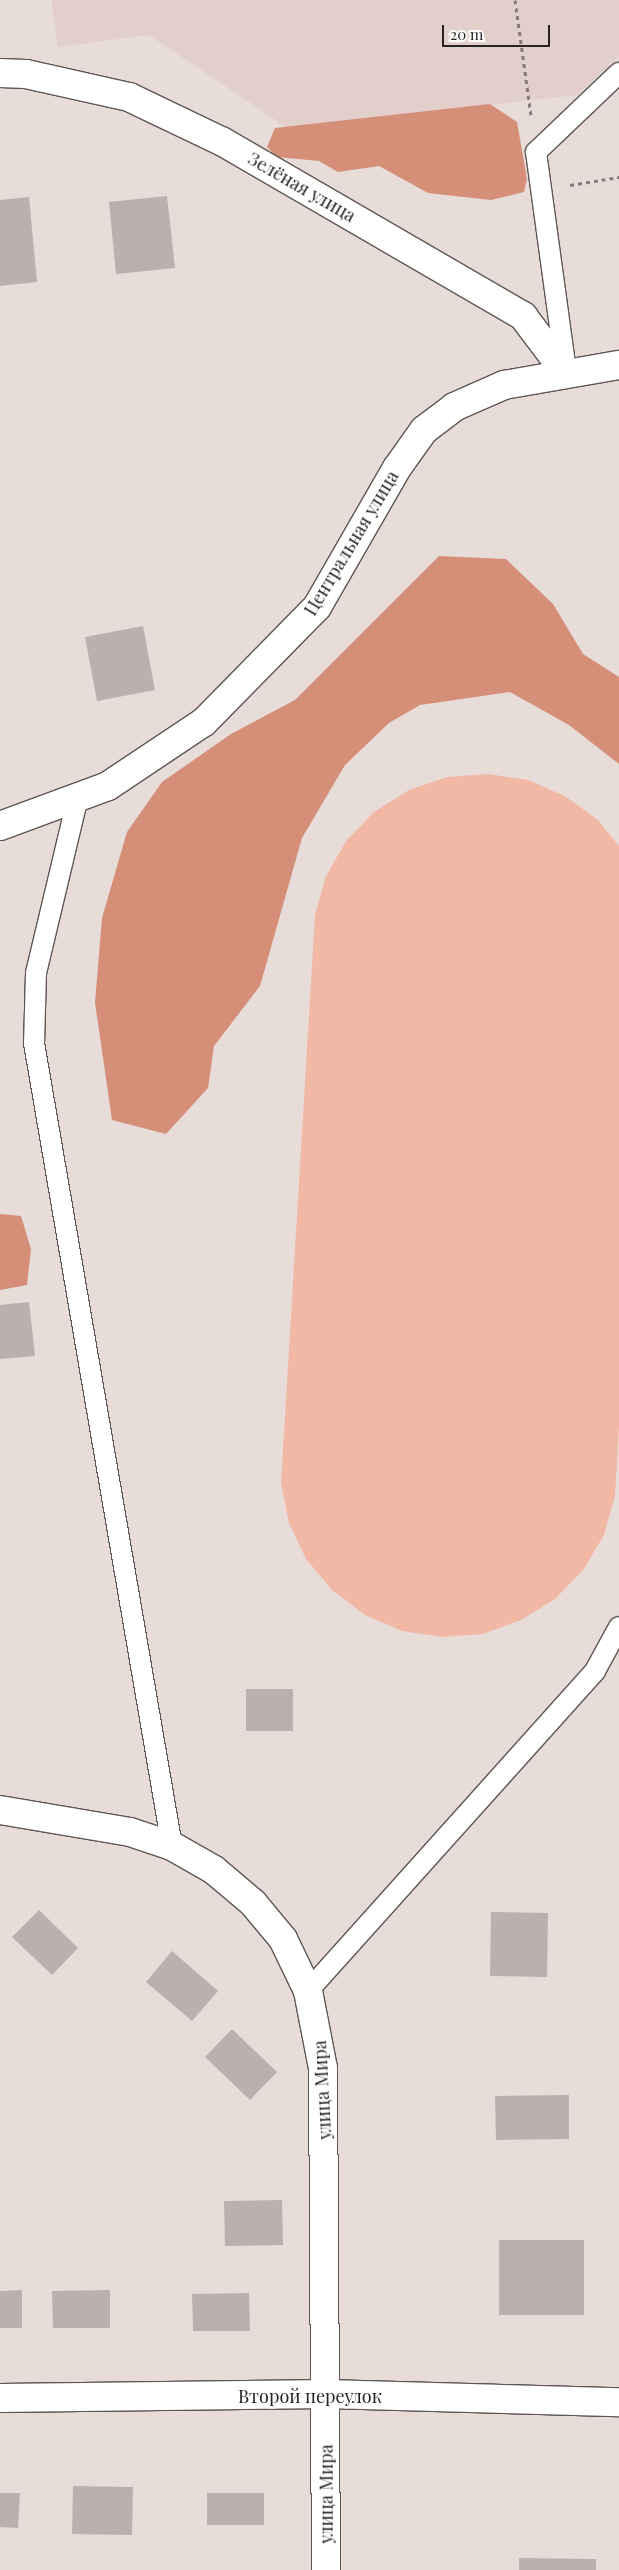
<!DOCTYPE html>
<meta charset="utf-8">
<style>
body{margin:0}
#map{position:relative;width:619px;height:2570px;overflow:hidden;background:#e8dcd9;font-family:"Playfair Display",serif}
div>[style]{position:absolute}
.built>*{inset:0;background:#e2cfca}
.green>*{inset:0;background:#f2b8a6}
.forest>*{inset:0;background:#d58e78}
.building>*{inset:0;background:#bbb0ad}
.path>*{height:3px;margin-top:-1.5px;transform-origin:0;background:repeating-linear-gradient(90deg,#827b78 0 4px,transparent 0 8px)}
.roads{filter:drop-shadow(1px 0 #5f5653) drop-shadow(-1px 0 #5f5653) drop-shadow(0 1px #5f5653) drop-shadow(0 -1px #5f5653)}
.lane>*{height:20px;margin:-10px;padding:0 10px;transform-origin:10px;border-radius:10px;background:#fff}
.street>*{height:28px;margin:-14px;padding:0 14px;transform-origin:14px;border-radius:14px;background:#fff}
span{translate:-50% -50%;white-space:nowrap;text-align:center;line-height:1.15;-webkit-text-stroke:5px #fff;paint-order:stroke}
.street-label{font-size:18px;color:#272321}
.scale{position:absolute;left:442px;top:25px;width:108px;height:22px;box-sizing:border-box;border:2px solid #272321;border-top:0;padding-left:6px;font-size:15px;line-height:18px;white-space:nowrap;color:#272321;-webkit-text-stroke:4px #fff;paint-order:stroke}
</style>
<div id="map">
<div class="built">
<i style="clip-path:polygon(51px 0,619px 0,619px 56px,578px 95px,287px 128px,149px 35px,58px 47px)"></i>
</div>
<div class="green">
<i style="clip-path:polygon(488px 774px,528px 780px,565px 796px,598px 820px,619px 846px,619px 1427px,615px 1496px,604px 1535px,584px 1569px,555px 1599px,521px 1620px,483px 1634px,442px 1637px,402px 1631px,365px 1615px,332px 1590px,306px 1559px,289px 1523px,281px 1483px,315px 915px,326px 876px,346px 841px,374px 812px,409px 790px,447px 777px)"></i>
</div>
<div class="forest">
<i style="clip-path:polygon(490px 104px,517px 122px,527px 179px,524px 192px,491px 200px,428px 193px,379px 166px,338px 172px,319px 161px,277px 157px,267px 147px,275px 128px)"></i>
<i style="clip-path:polygon(439px 556px,506px 559px,553px 604px,583px 654px,619px 677px,619px 764px,569px 725px,510px 692px,420px 705px,389px 723px,345px 765px,302px 838px,260px 986px,214px 1046px,208px 1088px,166px 1134px,112px 1120px,95px 1003px,102px 918px,127px 832px,162px 782px,231px 734px,295px 700px)"></i>
<i style="clip-path:polygon(0 1214px,21px 1216px,31px 1249px,27px 1285px,0 1290px)"></i>
</div>
<div class="building">
<i style="clip-path:polygon(167px 196px,175px 268px,116px 274px,109px 202px)"></i>
<i style="clip-path:polygon(29px 197px,37px 282px,0 286px,0 200px)"></i>
<i style="clip-path:polygon(143px 626px,155px 690px,97px 701px,85px 637px)"></i>
<i style="clip-path:polygon(29px 1302px,35px 1356px,0 1359px,0 1305px)"></i>
<i style="clip-path:polygon(246px 1689px,293px 1689px,293px 1731px,246px 1731px)"></i>
<i style="clip-path:polygon(39px 1910px,78px 1948px,52px 1975px,12px 1937px)"></i>
<i style="clip-path:polygon(491px 1912px,548px 1913px,547px 1977px,490px 1976px)"></i>
<i style="clip-path:polygon(172px 1951px,218px 1991px,192px 2021px,146px 1982px)"></i>
<i style="clip-path:polygon(232px 2029px,277px 2072px,250px 2100px,205px 2057px)"></i>
<i style="clip-path:polygon(569px 2095px,569px 2139px,496px 2140px,495px 2096px)"></i>
<i style="clip-path:polygon(282px 2200px,283px 2245px,225px 2246px,224px 2201px)"></i>
<i style="clip-path:polygon(499px 2240px,584px 2240px,584px 2315px,499px 2315px)"></i>
<i style="clip-path:polygon(22px 2290px,22px 2328px,0 2328px,0 2291px)"></i>
<i style="clip-path:polygon(110px 2290px,110px 2328px,53px 2328px,52px 2291px)"></i>
<i style="clip-path:polygon(249px 2293px,250px 2331px,193px 2331px,192px 2294px)"></i>
<i style="clip-path:polygon(73px 2486px,133px 2487px,132px 2535px,72px 2534px)"></i>
<i style="clip-path:polygon(0 2493px,20px 2493px,18px 2528px,0 2527px)"></i>
<i style="clip-path:polygon(207px 2493px,264px 2493px,264px 2525px,207px 2525px)"></i>
<i style="clip-path:polygon(519px 2558px,596px 2559px,596px 2570px,519px 2570px)"></i>
</div>
<div class="path">
<i style="left:515px;top:0;width:117px;rotate:82.1deg"></i>
<i style="left:570px;top:185px;width:50px;rotate:-9.3deg"></i>
</div>
<div class="roads">
<div class="lane">
<i style="left:566px;top:371px;width:221px;rotate:-97.8deg"></i>
<i style="left:536px;top:152px;width:115px;rotate:-43.6deg"></i>
<i style="left:77px;top:801px;width:177px;rotate:103.4deg"></i>
<i style="left:36px;top:973px;width:70px;rotate:91.6deg"></i>
<i style="left:34px;top:1043px;width:815px;rotate:80.25deg"></i>
<i style="left:308px;top:1991px;width:430px;rotate:-48.1deg"></i>
<i style="left:595px;top:1671px;width:50px;rotate:-61.4deg"></i>
</div>
<div class="street">
<i style="left:0;top:73px;width:26px;rotate:2deg"></i>
<i style="left:26px;top:74px;width:106px;rotate:12.6deg"></i>
<i style="left:129px;top:97px;width:104px;rotate:25.6deg"></i>
<i style="left:223px;top:142px;width:347px;rotate:30.1deg"></i>
<i style="left:523px;top:316px;width:71px;rotate:53deg"></i>
<i style="left:0;top:826px;width:115px;rotate:-20.3deg"></i>
<i style="left:108px;top:786px;width:115px;rotate:-33.7deg"></i>
<i style="left:204px;top:722px;width:161px;rotate:-45.5deg"></i>
<i style="left:317px;top:607px;width:160px;rotate:-60.1deg"></i>
<i style="left:397px;top:468px;width:47px;rotate:-54.6deg"></i>
<i style="left:424px;top:430px;width:38px;rotate:-37deg"></i>
<i style="left:454px;top:407px;width:55px;rotate:-23.7deg"></i>
<i style="left:504px;top:385px;width:117px;rotate:-9.9deg"></i>
<i style="left:0;top:1810px;width:132px;rotate:9.6deg"></i>
<i style="left:130px;top:1832px;width:44px;rotate:18.4deg"></i>
<i style="left:172px;top:1846px;width:48px;rotate:29.7deg"></i>
<i style="left:214px;top:1870px;width:51px;rotate:40.2deg"></i>
<i style="left:253px;top:1903px;width:47px;rotate:50.2deg"></i>
<i style="left:283px;top:1939px;width:58px;rotate:64.3deg"></i>
<i style="left:308px;top:1991px;width:78px;rotate:79deg"></i>
<i style="left:323px;top:2068px;width:502px;rotate:89.66deg"></i>
<i style="left:0;top:2398px;width:326px;rotate:-0.7deg"></i>
<i style="left:326px;top:2394px;width:293px;rotate:1.6deg"></i>
</div>
</div>
<div class="street-label">
<span style="left:302px;top:187px;rotate:30deg">Зелёная улица</span>
<span style="left:351px;top:543px;rotate:-59deg">Центральная улица</span>
<span style="left:322px;top:2090px;rotate:-93deg">улица Мира</span>
<span style="left:310px;top:2396px">Второй переулок</span>
<span style="left:326px;top:2494px;rotate:-90deg">улица Мира</span>
</div>
<div class="scale">20 m</div>
</div>
